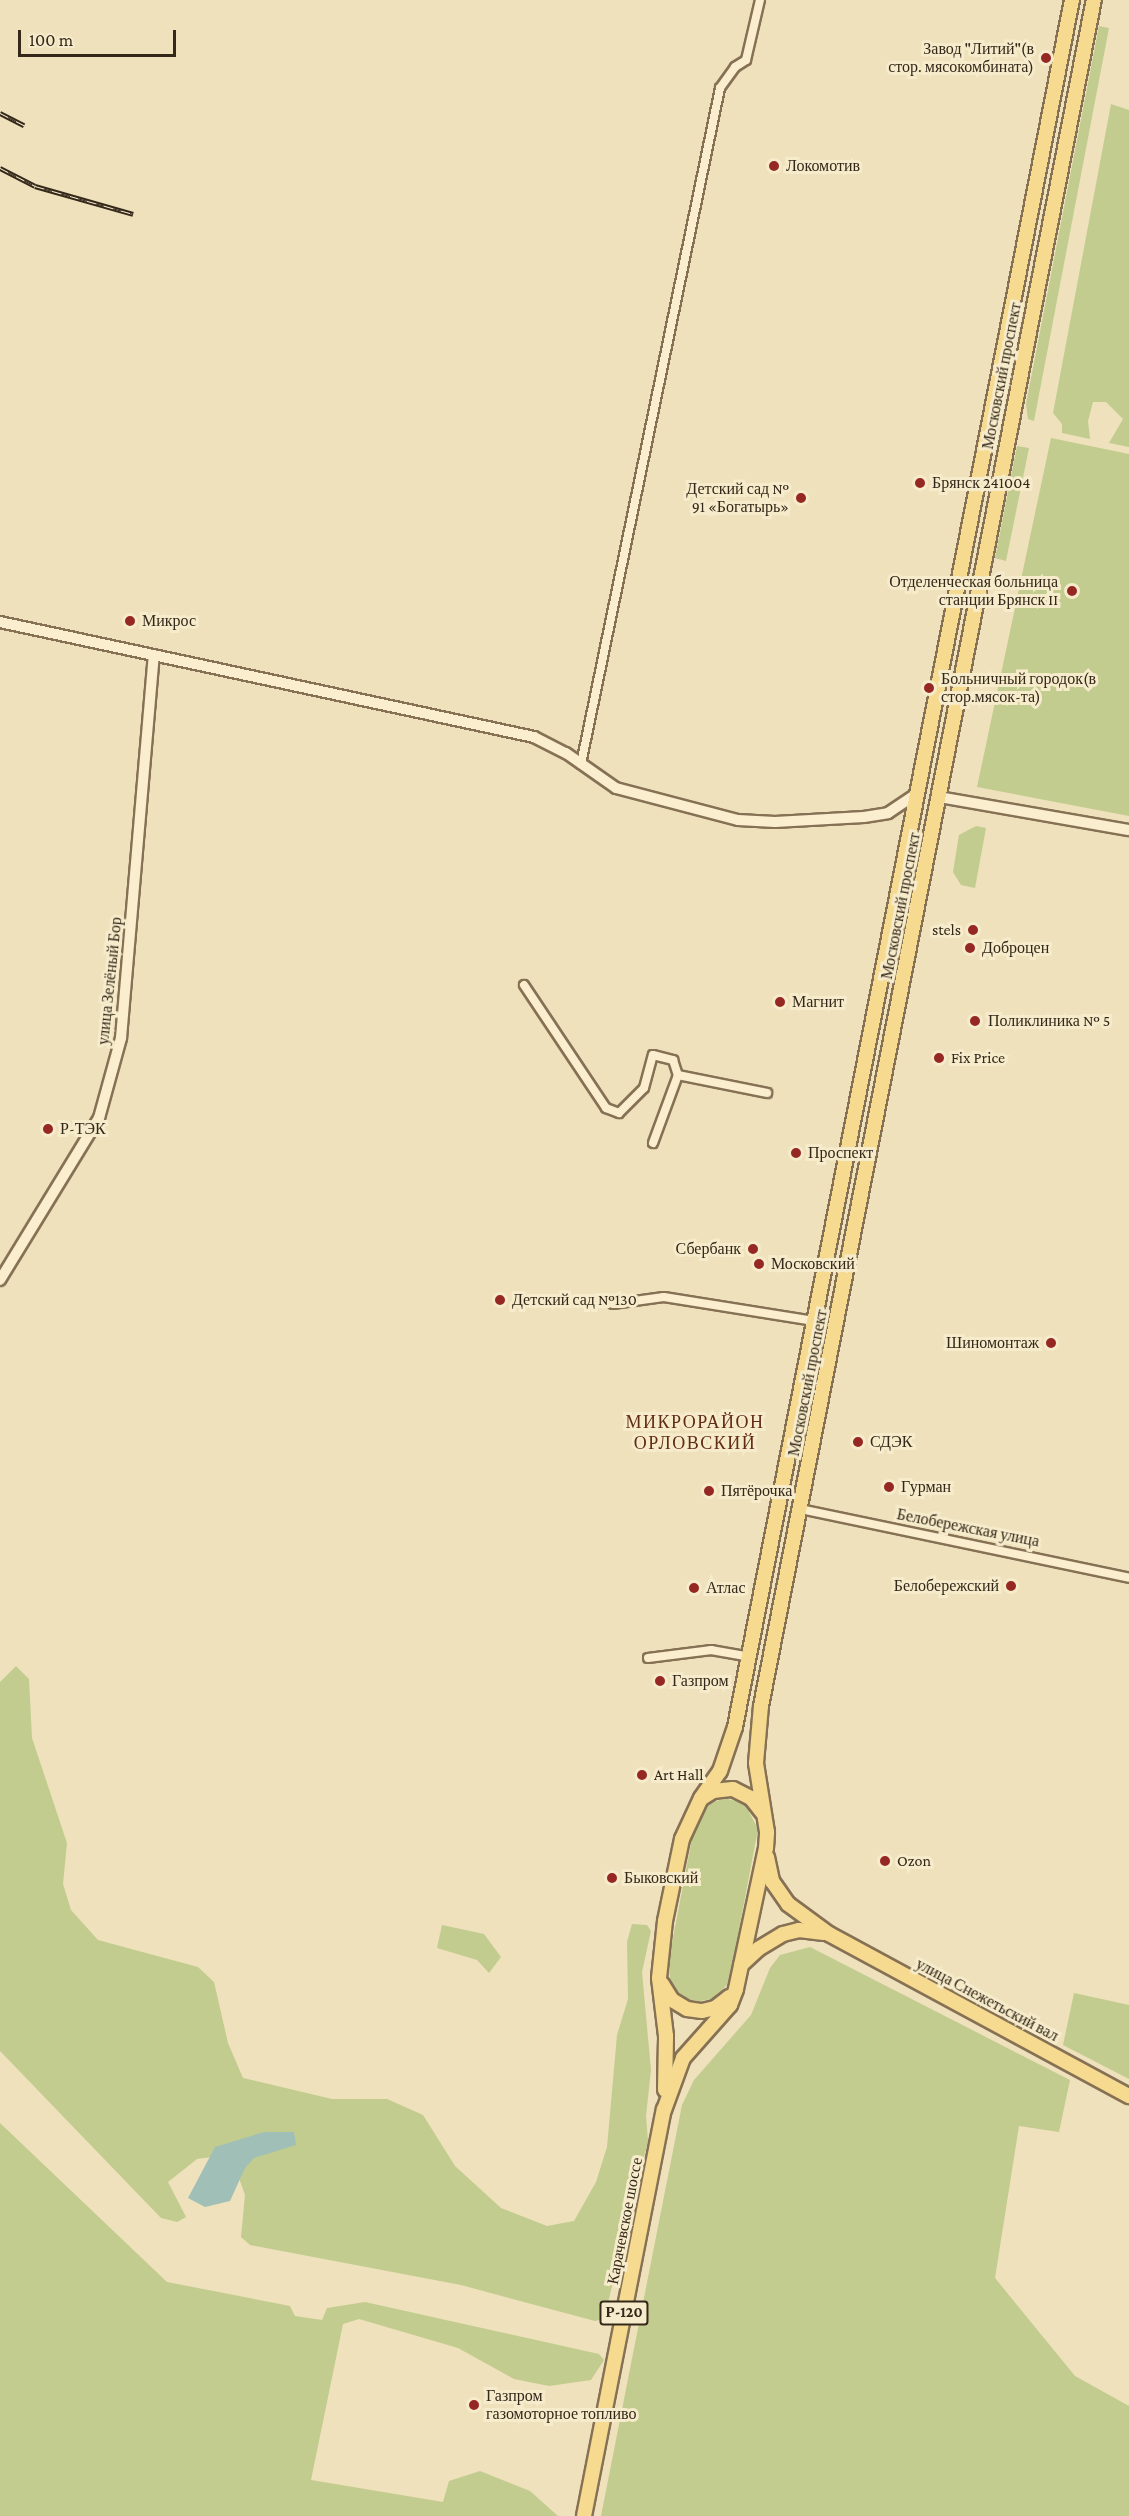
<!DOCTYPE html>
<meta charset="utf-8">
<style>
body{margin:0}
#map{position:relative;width:1129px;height:2516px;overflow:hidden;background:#eee1bb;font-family:"Crimson Pro",serif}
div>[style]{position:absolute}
.green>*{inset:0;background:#c2cc8f}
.water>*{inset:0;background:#9fbfb7}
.roads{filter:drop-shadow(2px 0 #867155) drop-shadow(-2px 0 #867155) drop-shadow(0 2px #867155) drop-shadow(0 -2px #867155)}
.minor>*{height:8px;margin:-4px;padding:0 4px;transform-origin:4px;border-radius:4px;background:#faeece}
.tertiary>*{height:10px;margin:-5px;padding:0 5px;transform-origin:5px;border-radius:5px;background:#faeece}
.primary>*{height:14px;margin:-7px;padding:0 7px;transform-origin:7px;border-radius:7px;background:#f5da90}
.rail>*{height:5px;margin-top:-2.5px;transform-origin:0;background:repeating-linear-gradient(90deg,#f6ebca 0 9px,#34281a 0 18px);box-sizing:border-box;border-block:2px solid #34281a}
.dots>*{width:16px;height:16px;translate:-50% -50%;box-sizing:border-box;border:3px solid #f6ebca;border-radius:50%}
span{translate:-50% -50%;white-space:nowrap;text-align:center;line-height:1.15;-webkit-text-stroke:6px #f6ebca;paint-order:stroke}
.shield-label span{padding:2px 4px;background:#f6ebca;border:2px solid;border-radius:4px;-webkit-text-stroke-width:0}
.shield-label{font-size:15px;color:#34281a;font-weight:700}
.poi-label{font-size:16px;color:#34281a}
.right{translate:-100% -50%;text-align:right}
.left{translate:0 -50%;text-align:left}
.street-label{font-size:16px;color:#34281a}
.neighbourhood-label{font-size:18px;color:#622b18;letter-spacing:1.5px}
.scale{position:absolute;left:18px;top:30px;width:158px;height:27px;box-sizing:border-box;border:3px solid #34281a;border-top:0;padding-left:8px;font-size:18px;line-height:21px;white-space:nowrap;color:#34281a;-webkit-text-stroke:4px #f6ebca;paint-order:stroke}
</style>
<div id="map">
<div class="green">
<i style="clip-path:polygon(1099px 26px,1109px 28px,1034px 421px,1028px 419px,1026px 404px)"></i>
<i style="clip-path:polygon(1111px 104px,1129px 110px,1129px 447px,1109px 443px,1123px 419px,1106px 402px,1093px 402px,1088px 421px,1090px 439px,1062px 433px,1062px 424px,1053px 413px)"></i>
<i style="clip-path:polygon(1051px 438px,1129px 454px,1129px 816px,977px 787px)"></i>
<i style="clip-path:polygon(1017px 446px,1029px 448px,1006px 561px,995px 558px)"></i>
<i style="clip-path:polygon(976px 826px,986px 828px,975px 888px,961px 885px,953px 872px,959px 835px)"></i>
<i style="clip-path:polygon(16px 1666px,29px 1679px,32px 1738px,67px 1843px,63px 1884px,71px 1910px,98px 1940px,198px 1967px,214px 1982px,228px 2043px,243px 2078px,332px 2099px,387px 2099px,423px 2115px,455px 2166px,501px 2208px,547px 2226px,574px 2221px,596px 2182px,607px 2147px,617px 2035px,628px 1999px,627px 1942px,632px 1924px,647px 1925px,651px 1931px,642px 1972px,651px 2070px,646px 2116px,648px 2141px,604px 2319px,595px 2321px,461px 2285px,250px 2245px,241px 2237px,245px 2195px,238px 2175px,220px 2156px,197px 2159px,168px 2182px,186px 2217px,177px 2222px,161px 2218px,0 2051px,0 1682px)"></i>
<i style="clip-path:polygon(725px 1798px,745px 1804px,758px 1829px,729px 1982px,716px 1998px,695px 2002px,677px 1993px,671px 1984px,668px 1964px,695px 1823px,706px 1805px)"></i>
<i style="clip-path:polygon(442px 1925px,484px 1934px,501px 1957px,489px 1973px,477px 1960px,437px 1948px)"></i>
<i style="clip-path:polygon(810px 1947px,1070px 2080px,1059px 2132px,1019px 2126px,995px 2278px,1075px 2376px,1129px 2406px,1129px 2516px,601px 2516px,682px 2105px,694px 2080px,751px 2015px,770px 1968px,780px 1955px)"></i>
<i style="clip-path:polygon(1074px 1993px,1129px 2005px,1129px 2079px,1063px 2045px)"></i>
<i style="clip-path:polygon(0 2123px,167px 2282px,290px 2306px,295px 2316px,322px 2320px,327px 2308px,365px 2302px,599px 2354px,604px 2360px,591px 2380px,549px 2386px,514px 2379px,458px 2348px,359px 2319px,343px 2324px,311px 2480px,443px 2502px,449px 2481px,480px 2471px,530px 2491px,558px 2516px,0 2516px)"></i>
</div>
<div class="water">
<i style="clip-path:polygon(264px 2132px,294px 2132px,296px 2145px,254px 2158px,245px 2168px,230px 2201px,205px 2207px,188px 2198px,215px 2147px)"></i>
</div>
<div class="roads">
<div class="minor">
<i style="left:581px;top:764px;width:690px;rotate:-78.38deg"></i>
<i style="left:720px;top:88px;width:26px;rotate:-54deg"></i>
<i style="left:735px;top:67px;width:13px;rotate:-32deg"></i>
<i style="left:746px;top:60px;width:62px;rotate:-76.9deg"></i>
<i style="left:524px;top:985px;width:148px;rotate:56.3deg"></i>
<i style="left:606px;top:1108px;width:14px;rotate:21deg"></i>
<i style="left:619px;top:1113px;width:35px;rotate:-45deg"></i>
<i style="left:644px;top:1088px;width:34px;rotate:-75deg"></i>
<i style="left:653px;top:1055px;width:21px;rotate:14deg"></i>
<i style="left:673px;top:1060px;width:16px;rotate:72deg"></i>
<i style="left:653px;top:1143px;width:72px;rotate:-69.8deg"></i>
<i style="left:678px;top:1075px;width:91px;rotate:11.4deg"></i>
<i style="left:613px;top:1304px;width:51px;rotate:-7.8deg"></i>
<i style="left:664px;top:1297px;width:152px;rotate:9.1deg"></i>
<i style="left:800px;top:1509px;width:336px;rotate:11.8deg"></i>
<i style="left:648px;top:1658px;width:64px;rotate:-7.2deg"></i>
<i style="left:711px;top:1650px;width:39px;rotate:10deg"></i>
</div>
<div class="tertiary">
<i style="left:0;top:622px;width:546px;rotate:12.15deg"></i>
<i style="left:534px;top:737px;width:36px;rotate:27deg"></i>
<i style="left:566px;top:753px;width:61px;rotate:35deg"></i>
<i style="left:616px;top:788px;width:126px;rotate:14.7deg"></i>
<i style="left:738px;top:820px;width:37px;rotate:3deg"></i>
<i style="left:775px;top:822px;width:89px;rotate:-3.2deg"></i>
<i style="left:864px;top:817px;width:24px;rotate:-9deg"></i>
<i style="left:888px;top:813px;width:32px;rotate:-34deg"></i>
<i style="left:939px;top:797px;width:193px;rotate:9.9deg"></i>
<i style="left:0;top:1280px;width:190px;rotate:-58.6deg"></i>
<i style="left:99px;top:1118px;width:83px;rotate:-74.6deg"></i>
<i style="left:121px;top:1038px;width:384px;rotate:-85.1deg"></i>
</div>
<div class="primary">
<i style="left:702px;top:1798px;width:13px;rotate:-32deg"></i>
<i style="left:713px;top:1791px;width:20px;rotate:-6deg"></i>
<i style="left:733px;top:1789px;width:20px;rotate:27deg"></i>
<i style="left:751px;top:1798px;width:18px;rotate:52deg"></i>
<i style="left:767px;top:1857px;width:25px;rotate:78deg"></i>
<i style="left:772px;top:1881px;width:28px;rotate:55deg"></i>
<i style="left:788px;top:1904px;width:51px;rotate:36.2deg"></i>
<i style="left:829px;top:1934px;width:341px;rotate:28.4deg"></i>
<i style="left:741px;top:1965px;width:23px;rotate:-43deg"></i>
<i style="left:758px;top:1949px;width:29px;rotate:-31deg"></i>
<i style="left:783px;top:1934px;width:16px;rotate:-14deg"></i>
<i style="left:799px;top:1930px;width:25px;rotate:7deg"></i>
<i style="left:662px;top:1984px;width:19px;rotate:58deg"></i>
<i style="left:672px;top:2000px;width:17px;rotate:31deg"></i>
<i style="left:687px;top:2009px;width:15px;rotate:8deg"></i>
<i style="left:702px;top:2011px;width:13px;rotate:-13deg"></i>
<i style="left:715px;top:2008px;width:18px;rotate:-38deg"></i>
<i style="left:665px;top:2090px;width:54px;rotate:-88.9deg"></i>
<i style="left:666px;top:2036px;width:58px;rotate:-96.9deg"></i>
<i style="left:659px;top:1978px;width:57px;rotate:-84deg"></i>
<i style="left:665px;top:1921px;width:84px;rotate:-78.3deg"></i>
<i style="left:682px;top:1839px;width:45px;rotate:-65.1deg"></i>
<i style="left:701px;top:1798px;width:33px;rotate:-55deg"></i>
<i style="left:720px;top:1771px;width:46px;rotate:-71.2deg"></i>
<i style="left:735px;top:1727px;width:1760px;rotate:-78.96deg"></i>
<i style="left:584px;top:2516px;width:414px;rotate:-78.9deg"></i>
<i style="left:664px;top:2110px;width:55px;rotate:-69.9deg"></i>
<i style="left:683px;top:2058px;width:71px;rotate:-48.4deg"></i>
<i style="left:730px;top:2005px;width:17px;rotate:-69deg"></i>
<i style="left:736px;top:1989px;width:144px;rotate:-78deg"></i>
<i style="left:766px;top:1848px;width:16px;rotate:-86deg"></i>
<i style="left:767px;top:1832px;width:70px;rotate:-99.1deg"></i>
<i style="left:756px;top:1763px;width:57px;rotate:-85deg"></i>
<i style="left:761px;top:1706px;width:1738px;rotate:-78.96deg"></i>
</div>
</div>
<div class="rail">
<i style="left:0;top:113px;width:27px;rotate:27deg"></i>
<i style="left:0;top:168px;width:39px;rotate:27deg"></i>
<i style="left:35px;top:186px;width:102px;rotate:15.9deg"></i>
</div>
<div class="dots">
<i style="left:1046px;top:58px;background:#962823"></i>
<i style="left:774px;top:166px;background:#962823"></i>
<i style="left:920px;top:483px;background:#962823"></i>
<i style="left:801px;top:498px;background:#962823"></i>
<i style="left:1072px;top:591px;background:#962823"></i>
<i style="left:130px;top:621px;background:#962823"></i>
<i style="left:929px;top:688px;background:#962823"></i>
<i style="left:973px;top:930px;background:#962823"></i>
<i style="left:970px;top:948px;background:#962823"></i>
<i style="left:780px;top:1002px;background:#962823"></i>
<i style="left:975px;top:1021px;background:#962823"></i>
<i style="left:939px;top:1058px;background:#962823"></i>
<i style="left:48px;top:1129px;background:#962823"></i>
<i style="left:796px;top:1153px;background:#962823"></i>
<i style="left:753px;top:1249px;background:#962823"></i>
<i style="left:759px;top:1264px;background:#962823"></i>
<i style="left:500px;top:1300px;background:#962823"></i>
<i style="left:1051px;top:1343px;background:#962823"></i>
<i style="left:858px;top:1442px;background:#962823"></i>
<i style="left:889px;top:1487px;background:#962823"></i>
<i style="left:709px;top:1491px;background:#962823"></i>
<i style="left:1011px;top:1586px;background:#962823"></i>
<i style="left:694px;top:1588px;background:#962823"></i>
<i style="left:660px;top:1681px;background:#962823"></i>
<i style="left:642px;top:1775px;background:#962823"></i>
<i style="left:885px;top:1861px;background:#962823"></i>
<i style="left:612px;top:1878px;background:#962823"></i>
<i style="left:474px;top:2405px;background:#962823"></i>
</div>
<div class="shield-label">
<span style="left:624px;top:2313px">Р-120</span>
</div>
<div class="poi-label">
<span class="right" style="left:1034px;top:58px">Завод "Литий"(в<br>стор. мясокомбината)</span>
<span class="left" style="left:786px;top:166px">Локомотив</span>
<span class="left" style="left:932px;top:483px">Брянск 241004</span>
<span class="right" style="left:789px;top:498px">Детский сад №<br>91 «Богатырь»</span>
<span class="right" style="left:1058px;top:591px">Отделенческая больница<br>станции Брянск II</span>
<span class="left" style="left:142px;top:621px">Микрос</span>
<span class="left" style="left:941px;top:688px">Больничный городок(в<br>стор.мясок-та)</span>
<span class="right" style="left:961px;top:930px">stels</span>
<span class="left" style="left:982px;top:948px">Доброцен</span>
<span class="left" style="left:792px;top:1002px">Магнит</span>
<span class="left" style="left:988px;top:1021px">Поликлиника № 5</span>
<span class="left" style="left:951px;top:1058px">Fix Price</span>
<span class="left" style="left:60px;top:1129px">Р-ТЭК</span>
<span class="left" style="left:808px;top:1153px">Проспект</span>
<span class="right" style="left:741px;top:1249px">Сбербанк</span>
<span class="left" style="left:771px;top:1264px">Московский</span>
<span class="left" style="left:512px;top:1300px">Детский сад №130</span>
<span class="right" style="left:1039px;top:1343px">Шиномонтаж</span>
<span class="left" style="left:870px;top:1442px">СДЭК</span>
<span class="left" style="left:901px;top:1487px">Гурман</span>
<span class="left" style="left:721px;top:1491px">Пятёрочка</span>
<span class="right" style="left:999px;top:1586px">Белобережский</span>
<span class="left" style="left:706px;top:1588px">Атлас</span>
<span class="left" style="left:672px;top:1681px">Газпром</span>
<span class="left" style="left:654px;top:1775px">Art Hall</span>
<span class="left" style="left:897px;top:1861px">Ozon</span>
<span class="left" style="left:624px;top:1878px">Быковский</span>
<span class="left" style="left:486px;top:2405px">Газпром<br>газомоторное топливо</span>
</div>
<div class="street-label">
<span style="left:1002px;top:376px;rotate:-79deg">Московский проспект</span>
<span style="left:901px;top:906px;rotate:-79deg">Московский проспект</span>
<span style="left:110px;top:981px;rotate:-84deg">улица Зелёный Бор</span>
<span style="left:808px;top:1383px;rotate:-79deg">Московский проспект</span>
<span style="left:968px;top:1528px;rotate:11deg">Белобережская улица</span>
<span style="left:987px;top:2000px;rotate:28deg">улица Снежетьский вал</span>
<span style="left:625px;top:2221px;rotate:-79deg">Карачевское шоссе</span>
</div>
<div class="neighbourhood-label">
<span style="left:695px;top:1433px">МИКРОРАЙОН<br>ОРЛОВСКИЙ</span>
</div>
<div class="scale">100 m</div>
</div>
